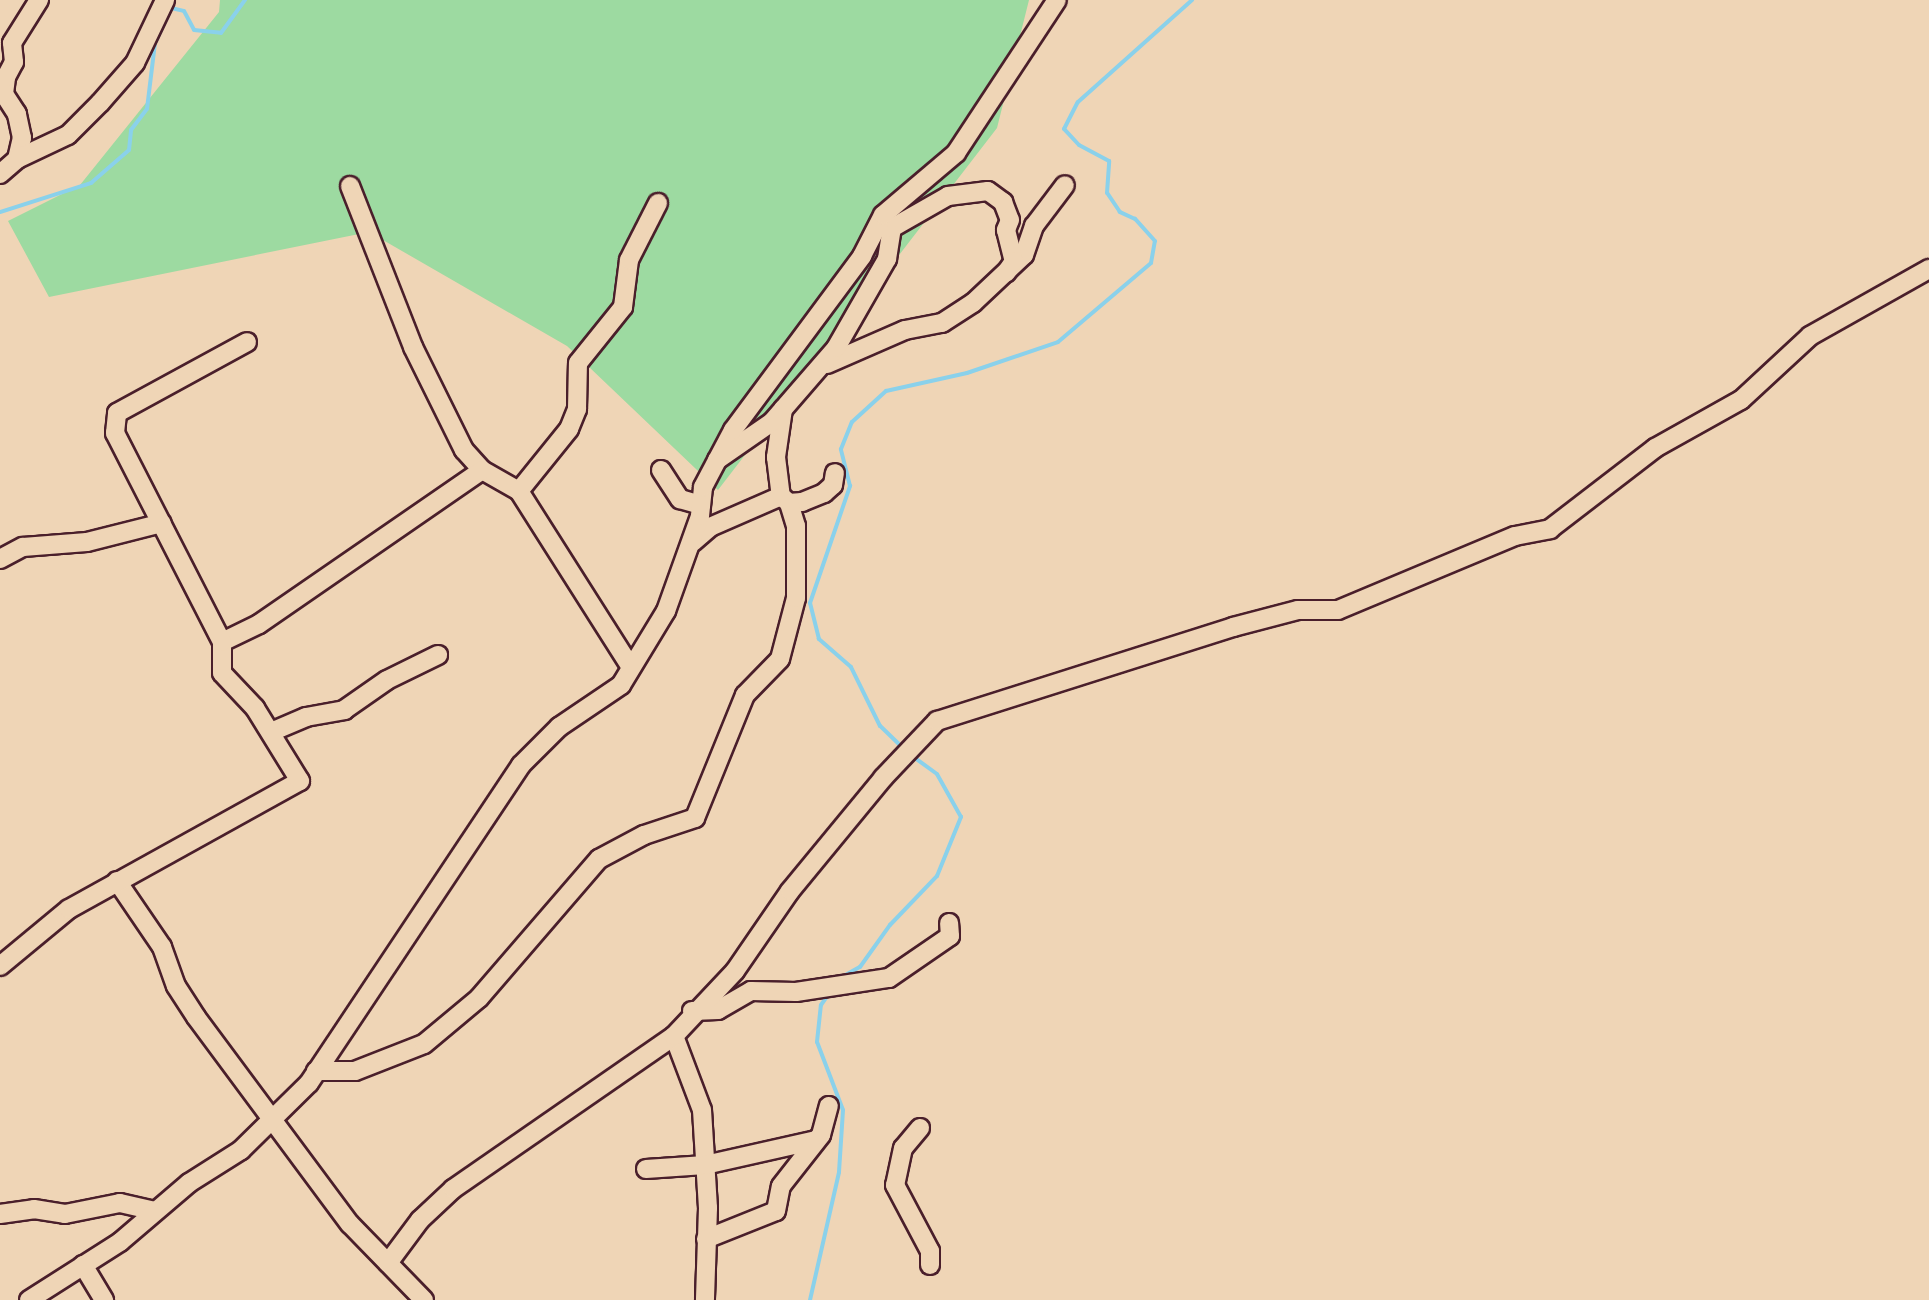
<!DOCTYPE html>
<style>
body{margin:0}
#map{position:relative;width:1929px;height:1300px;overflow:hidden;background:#efd5b6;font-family:Delius,sans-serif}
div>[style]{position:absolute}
.green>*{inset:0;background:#9ddaa1}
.stream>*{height:4px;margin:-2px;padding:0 2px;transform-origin:2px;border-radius:2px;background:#8ad1eb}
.roads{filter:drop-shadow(2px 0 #4a1f2b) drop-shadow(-2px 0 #4a1f2b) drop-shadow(0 2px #4a1f2b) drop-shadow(0 -2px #4a1f2b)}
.street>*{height:18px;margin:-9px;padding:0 9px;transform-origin:9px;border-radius:9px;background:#efd5b6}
span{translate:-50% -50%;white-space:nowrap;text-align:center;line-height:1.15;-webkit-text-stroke:6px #efd5b6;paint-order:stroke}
</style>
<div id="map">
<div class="green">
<i style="clip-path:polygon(220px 0,1029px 0,997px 128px,718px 490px,567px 346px,369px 232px,49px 297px,8px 221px,80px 185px,219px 12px)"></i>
</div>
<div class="stream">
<i style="left:0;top:212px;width:96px;rotate:-17.7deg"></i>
<i style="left:91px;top:183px;width:50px;rotate:-41deg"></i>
<i style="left:129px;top:150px;width:20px;rotate:-84deg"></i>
<i style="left:131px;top:130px;width:26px;rotate:-53deg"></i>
<i style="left:147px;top:109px;width:66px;rotate:-83.1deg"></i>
<i style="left:155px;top:43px;width:38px;rotate:-65deg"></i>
<i style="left:171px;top:8px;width:13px;rotate:13deg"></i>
<i style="left:184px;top:11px;width:21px;rotate:62deg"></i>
<i style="left:194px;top:30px;width:27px;rotate:6deg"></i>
<i style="left:221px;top:33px;width:41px;rotate:-54deg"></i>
<i style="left:903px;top:748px;width:32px;rotate:-136deg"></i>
<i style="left:880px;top:726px;width:66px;rotate:-116.2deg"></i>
<i style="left:851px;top:667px;width:43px;rotate:-138.8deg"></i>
<i style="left:819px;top:639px;width:37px;rotate:-104deg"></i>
<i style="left:810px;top:603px;width:124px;rotate:-71.1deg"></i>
<i style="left:850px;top:486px;width:38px;rotate:-104deg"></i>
<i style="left:841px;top:449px;width:29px;rotate:-68deg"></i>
<i style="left:852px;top:422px;width:46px;rotate:-42.4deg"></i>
<i style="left:886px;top:391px;width:83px;rotate:-12.5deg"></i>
<i style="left:967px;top:373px;width:96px;rotate:-18.8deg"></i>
<i style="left:1058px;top:342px;width:122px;rotate:-40.3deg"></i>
<i style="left:1151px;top:263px;width:22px;rotate:-80deg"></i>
<i style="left:1155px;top:241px;width:30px;rotate:-132deg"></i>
<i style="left:1135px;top:219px;width:17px;rotate:-155deg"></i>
<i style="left:1120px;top:212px;width:23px;rotate:-124deg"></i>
<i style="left:1107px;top:193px;width:32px;rotate:-86deg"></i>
<i style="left:1109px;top:161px;width:34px;rotate:-152deg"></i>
<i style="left:1079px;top:145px;width:22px;rotate:-133deg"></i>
<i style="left:1064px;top:129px;width:30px;rotate:-63deg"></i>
<i style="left:1078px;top:102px;width:153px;rotate:-41.8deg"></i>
<i style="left:840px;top:978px;width:23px;rotate:-29deg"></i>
<i style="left:860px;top:967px;width:52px;rotate:-54.5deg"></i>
<i style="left:890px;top:925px;width:68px;rotate:-46.2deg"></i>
<i style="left:937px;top:876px;width:64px;rotate:-67.9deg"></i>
<i style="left:961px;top:817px;width:49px;rotate:-119.2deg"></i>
<i style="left:937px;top:774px;width:31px;rotate:-144deg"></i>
<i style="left:810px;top:1300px;width:131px;rotate:-77.2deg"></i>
<i style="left:839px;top:1172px;width:62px;rotate:-86.3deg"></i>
<i style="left:843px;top:1110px;width:73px;rotate:-110.9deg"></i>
<i style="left:817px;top:1042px;width:37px;rotate:-84deg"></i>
<i style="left:821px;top:1005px;width:16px;rotate:-55deg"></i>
</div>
<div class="roads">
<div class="street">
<i style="left:17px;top:159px;width:22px;rotate:-77deg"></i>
<i style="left:22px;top:138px;width:25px;rotate:-102deg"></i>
<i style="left:17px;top:114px;width:24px;rotate:-123deg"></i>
<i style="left:4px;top:94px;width:17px;rotate:-83deg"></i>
<i style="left:6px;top:77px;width:17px;rotate:-62deg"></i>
<i style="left:14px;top:62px;width:19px;rotate:-96deg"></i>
<i style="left:12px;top:43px;width:51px;rotate:-57.9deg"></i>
<i style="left:0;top:174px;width:23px;rotate:-41deg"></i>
<i style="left:17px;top:159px;width:56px;rotate:-25.2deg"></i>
<i style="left:68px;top:135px;width:45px;rotate:-45deg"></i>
<i style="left:100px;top:103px;width:53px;rotate:-48.8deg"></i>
<i style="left:135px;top:63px;width:70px;rotate:-64.5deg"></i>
<i style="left:350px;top:186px;width:173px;rotate:68.6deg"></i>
<i style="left:413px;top:347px;width:115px;rotate:63.7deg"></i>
<i style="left:464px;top:450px;width:27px;rotate:48deg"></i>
<i style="left:482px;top:470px;width:43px;rotate:29.6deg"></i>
<i style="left:519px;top:491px;width:207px;rotate:57.6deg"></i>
<i style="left:827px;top:364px;width:85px;rotate:-23.6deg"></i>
<i style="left:905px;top:330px;width:38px;rotate:-11deg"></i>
<i style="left:942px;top:323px;width:37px;rotate:-33deg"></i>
<i style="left:973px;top:303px;width:70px;rotate:-43.3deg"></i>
<i style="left:1024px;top:255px;width:31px;rotate:-71deg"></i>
<i style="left:1034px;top:226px;width:51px;rotate:-52.9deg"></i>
<i style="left:783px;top:409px;width:49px;rotate:98.3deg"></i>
<i style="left:776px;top:457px;width:39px;rotate:83deg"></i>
<i style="left:781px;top:496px;width:11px;rotate:41deg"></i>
<i style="left:789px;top:503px;width:13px;rotate:-4deg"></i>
<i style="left:802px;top:502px;width:24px;rotate:-22deg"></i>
<i style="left:824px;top:493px;width:12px;rotate:-42deg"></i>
<i style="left:833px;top:485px;width:12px;rotate:-81deg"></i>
<i style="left:717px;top:460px;width:67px;rotate:-34.6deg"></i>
<i style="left:772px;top:422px;width:98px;rotate:-49.1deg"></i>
<i style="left:836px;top:348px;width:103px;rotate:-60.2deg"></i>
<i style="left:887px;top:259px;width:31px;rotate:-81deg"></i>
<i style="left:892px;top:228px;width:64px;rotate:-29.7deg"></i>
<i style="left:948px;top:196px;width:40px;rotate:-7.1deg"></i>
<i style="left:988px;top:191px;width:19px;rotate:36deg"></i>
<i style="left:1003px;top:202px;width:19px;rotate:69deg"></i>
<i style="left:1010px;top:220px;width:11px;rotate:112deg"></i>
<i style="left:1006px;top:230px;width:32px;rotate:76deg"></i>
<i style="left:1014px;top:261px;width:14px;rotate:124deg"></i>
<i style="left:661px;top:470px;width:35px;rotate:57deg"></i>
<i style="left:680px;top:499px;width:22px;rotate:16deg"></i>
<i style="left:519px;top:491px;width:80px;rotate:-51.1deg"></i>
<i style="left:569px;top:429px;width:22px;rotate:-68deg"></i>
<i style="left:577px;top:409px;width:46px;rotate:-88.8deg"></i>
<i style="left:578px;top:363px;width:72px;rotate:-51.2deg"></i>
<i style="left:623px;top:307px;width:47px;rotate:-82.7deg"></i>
<i style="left:629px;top:260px;width:64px;rotate:-63deg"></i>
<i style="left:693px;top:542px;width:23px;rotate:-41deg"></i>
<i style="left:710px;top:527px;width:77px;rotate:-23.6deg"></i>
<i style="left:0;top:559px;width:26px;rotate:-28deg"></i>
<i style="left:23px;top:547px;width:64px;rotate:-4.5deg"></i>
<i style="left:87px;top:542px;width:77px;rotate:-14.2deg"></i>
<i style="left:222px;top:642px;width:41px;rotate:-25.9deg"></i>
<i style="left:259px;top:624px;width:271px;rotate:-34.6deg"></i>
<i style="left:271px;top:732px;width:38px;rotate:-23deg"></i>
<i style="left:306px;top:717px;width:39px;rotate:-10deg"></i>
<i style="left:344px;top:710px;width:52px;rotate:-34.9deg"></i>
<i style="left:387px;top:680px;width:57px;rotate:-26.1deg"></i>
<i style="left:117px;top:881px;width:80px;rotate:55.7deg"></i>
<i style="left:162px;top:947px;width:41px;rotate:70.3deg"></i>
<i style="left:176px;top:986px;width:37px;rotate:57deg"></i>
<i style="left:196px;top:1017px;width:258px;rotate:53.4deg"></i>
<i style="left:350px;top:1224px;width:106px;rotate:45.8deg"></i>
<i style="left:0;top:966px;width:89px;rotate:-39.6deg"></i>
<i style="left:69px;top:909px;width:264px;rotate:-29deg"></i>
<i style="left:300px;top:781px;width:86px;rotate:-121.7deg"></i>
<i style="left:255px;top:708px;width:48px;rotate:-133.3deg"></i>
<i style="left:222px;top:673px;width:31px;rotate:-90deg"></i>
<i style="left:222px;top:642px;width:235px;rotate:-117.1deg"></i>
<i style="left:115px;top:433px;width:20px;rotate:-84deg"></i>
<i style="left:117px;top:413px;width:148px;rotate:-28.6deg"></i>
<i style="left:692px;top:1011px;width:26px;rotate:-2deg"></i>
<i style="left:718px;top:1010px;width:38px;rotate:-30deg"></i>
<i style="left:751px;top:991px;width:45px;rotate:1.3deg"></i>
<i style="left:796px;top:992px;width:94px;rotate:-8.6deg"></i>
<i style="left:889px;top:978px;width:74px;rotate:-34.5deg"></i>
<i style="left:950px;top:936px;width:13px;rotate:-94deg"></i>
<i style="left:674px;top:1036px;width:79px;rotate:69.3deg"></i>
<i style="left:702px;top:1110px;width:98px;rotate:86.5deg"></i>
<i style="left:708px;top:1208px;width:92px;rotate:91.9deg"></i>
<i style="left:316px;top:1071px;width:39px"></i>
<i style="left:355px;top:1071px;width:74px;rotate:-21.4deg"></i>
<i style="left:424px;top:1044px;width:72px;rotate:-39.9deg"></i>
<i style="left:479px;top:998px;width:184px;rotate:-49.2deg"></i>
<i style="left:599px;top:859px;width:51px;rotate:-28.1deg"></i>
<i style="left:644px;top:835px;width:54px;rotate:-18.4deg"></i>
<i style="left:695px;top:818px;width:133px;rotate:-67.9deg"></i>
<i style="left:745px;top:695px;width:50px;rotate:-45.8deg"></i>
<i style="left:780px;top:659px;width:63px;rotate:-75.3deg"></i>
<i style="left:796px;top:598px;width:72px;rotate:-90deg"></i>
<i style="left:796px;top:526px;width:24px;rotate:-107deg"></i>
<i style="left:920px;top:1128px;width:26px;rotate:130deg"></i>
<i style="left:903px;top:1148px;width:38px;rotate:102deg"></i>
<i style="left:895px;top:1185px;width:75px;rotate:62.1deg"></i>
<i style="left:930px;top:1251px;width:14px;rotate:90deg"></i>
<i style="left:646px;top:1169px;width:59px;rotate:-3.9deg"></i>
<i style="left:705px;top:1165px;width:114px;rotate:-12.7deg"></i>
<i style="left:0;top:1214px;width:34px;rotate:-8deg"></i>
<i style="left:34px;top:1209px;width:31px;rotate:9deg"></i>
<i style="left:65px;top:1214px;width:56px;rotate:-11.3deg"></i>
<i style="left:120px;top:1203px;width:36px;rotate:13deg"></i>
<i style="left:706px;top:1239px;width:75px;rotate:-21.8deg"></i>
<i style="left:776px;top:1211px;width:25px;rotate:-79deg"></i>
<i style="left:781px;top:1186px;width:65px;rotate:-51.9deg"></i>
<i style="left:821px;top:1135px;width:30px;rotate:-75deg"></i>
<i style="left:388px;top:1263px;width:54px;rotate:-53.3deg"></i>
<i style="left:420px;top:1220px;width:45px;rotate:-43.2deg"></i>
<i style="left:453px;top:1189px;width:269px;rotate:-34.7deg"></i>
<i style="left:674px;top:1036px;width:89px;rotate:-46.8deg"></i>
<i style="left:735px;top:971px;width:97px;rotate:-55.5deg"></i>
<i style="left:790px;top:891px;width:146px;rotate:-50.5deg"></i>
<i style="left:883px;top:778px;width:79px;rotate:-46.5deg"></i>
<i style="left:937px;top:721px;width:311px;rotate:-17.6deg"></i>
<i style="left:1233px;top:627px;width:67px;rotate:-14.7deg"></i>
<i style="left:1298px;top:610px;width:40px"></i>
<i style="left:1338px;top:610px;width:192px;rotate:-22.7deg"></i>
<i style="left:1515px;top:536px;width:36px;rotate:-11deg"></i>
<i style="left:1550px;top:529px;width:133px;rotate:-37.6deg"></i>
<i style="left:1655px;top:448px;width:98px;rotate:-29.2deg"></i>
<i style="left:1741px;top:400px;width:94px;rotate:-42.8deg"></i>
<i style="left:1810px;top:336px;width:137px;rotate:-29.4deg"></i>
<i style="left:83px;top:1265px;width:41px;rotate:59deg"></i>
<i style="left:29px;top:1300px;width:108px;rotate:-32.5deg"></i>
<i style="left:120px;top:1242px;width:91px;rotate:-40.5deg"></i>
<i style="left:189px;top:1183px;width:62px;rotate:-32.4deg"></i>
<i style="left:241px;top:1150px;width:95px;rotate:-44.6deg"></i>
<i style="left:309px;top:1083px;width:382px;rotate:-56.3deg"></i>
<i style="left:521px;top:765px;width:54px;rotate:-45deg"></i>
<i style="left:559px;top:727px;width:75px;rotate:-34.1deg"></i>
<i style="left:621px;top:685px;width:87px;rotate:-58.7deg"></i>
<i style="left:666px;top:611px;width:101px;rotate:-70.3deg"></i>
<i style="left:700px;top:516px;width:29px;rotate:-84deg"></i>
<i style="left:703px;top:487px;width:64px;rotate:-62.2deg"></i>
<i style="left:733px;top:430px;width:217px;rotate:-53.4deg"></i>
<i style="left:862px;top:256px;width:46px;rotate:-62.9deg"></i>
<i style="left:883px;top:215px;width:96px;rotate:-40.3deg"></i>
<i style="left:956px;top:153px;width:183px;rotate:-56.6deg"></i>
</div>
</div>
</div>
